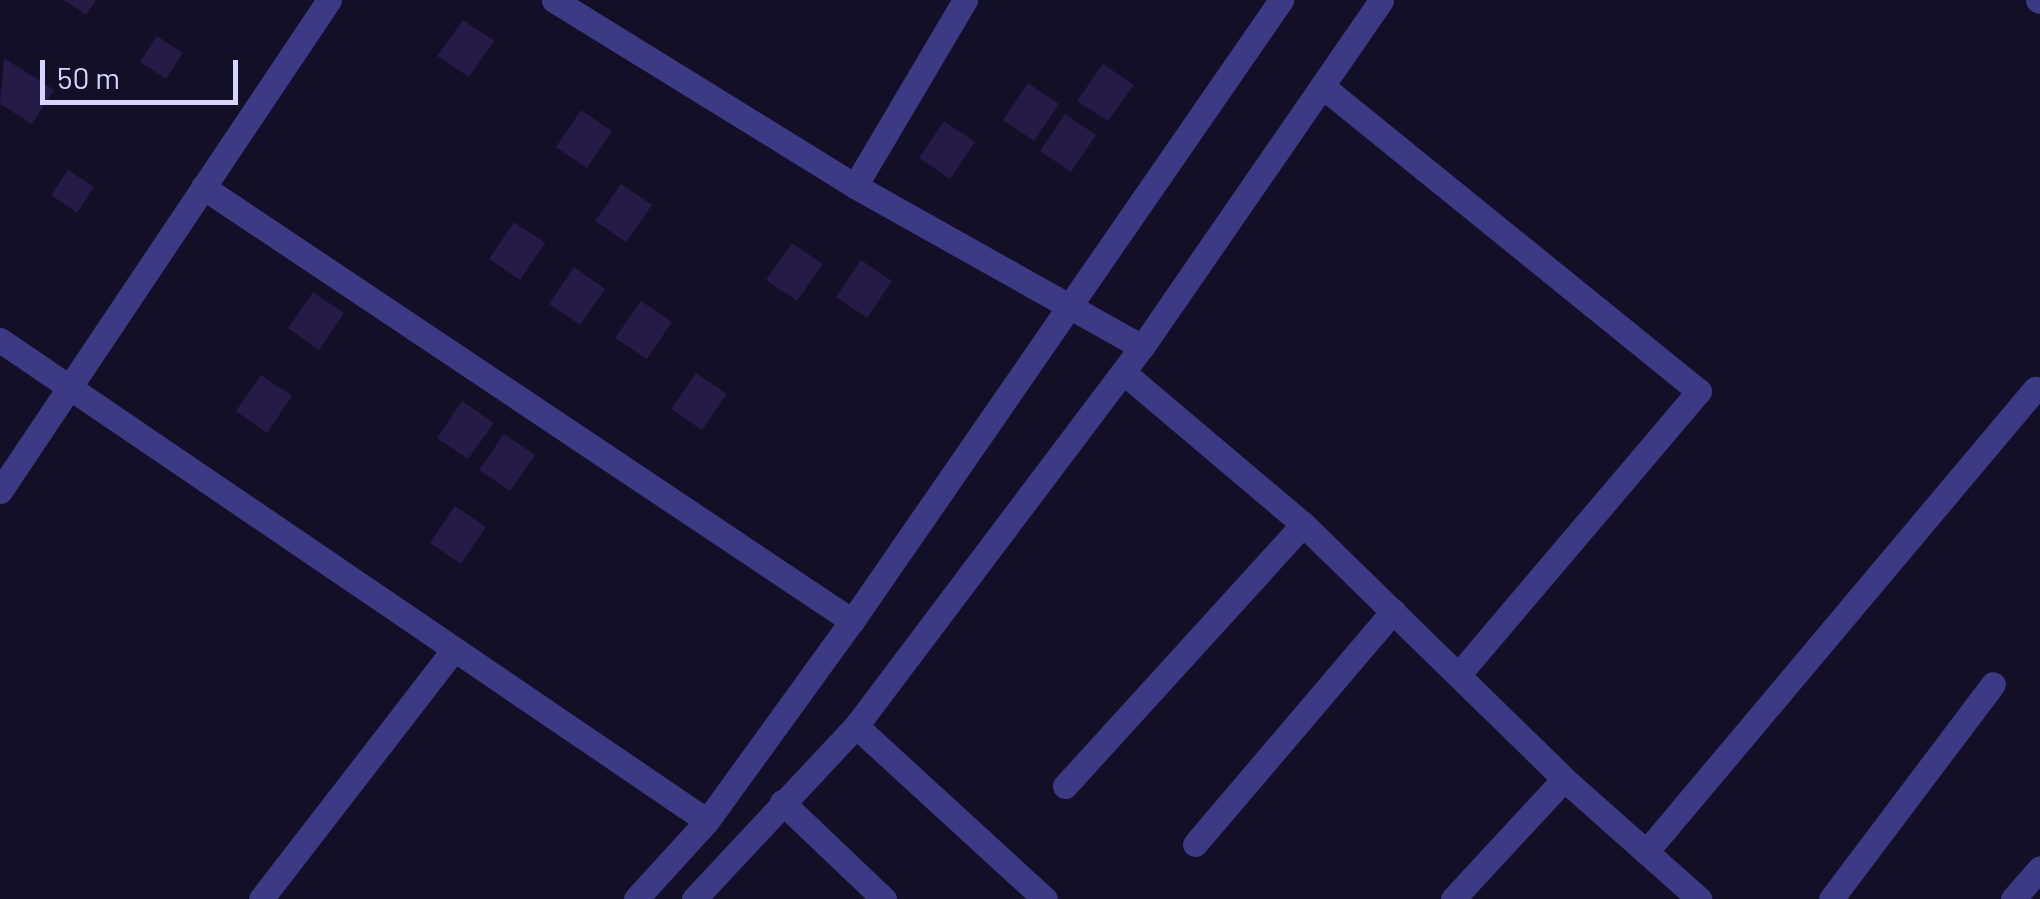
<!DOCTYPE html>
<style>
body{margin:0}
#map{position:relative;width:2040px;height:899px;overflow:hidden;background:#130f26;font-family:Barlow,sans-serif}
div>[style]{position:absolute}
.building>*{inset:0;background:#241b47}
.minor>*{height:25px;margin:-12.5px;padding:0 12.5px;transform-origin:12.5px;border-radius:12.5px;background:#3d3a85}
span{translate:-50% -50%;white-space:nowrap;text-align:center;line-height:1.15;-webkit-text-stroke:8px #130f26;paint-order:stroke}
.scale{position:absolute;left:40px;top:60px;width:198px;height:45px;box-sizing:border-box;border:5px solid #d9d4ff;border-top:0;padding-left:12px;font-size:30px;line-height:35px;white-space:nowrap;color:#d9d4ff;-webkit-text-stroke:8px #130f26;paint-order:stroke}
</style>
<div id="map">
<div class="building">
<i style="clip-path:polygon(64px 0,96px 0,86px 15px)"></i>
<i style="clip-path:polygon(463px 20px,494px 41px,469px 77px,437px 56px)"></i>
<i style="clip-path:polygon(157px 36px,183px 53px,166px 79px,140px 62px)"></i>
<i style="clip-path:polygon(4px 58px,54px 90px,32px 124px,0 104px)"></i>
<i style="clip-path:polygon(1103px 64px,1134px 85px,1108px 121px,1077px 101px)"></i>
<i style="clip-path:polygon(1028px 83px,1059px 104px,1034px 141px,1003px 120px)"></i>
<i style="clip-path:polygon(581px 110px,612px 131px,587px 168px,556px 147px)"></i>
<i style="clip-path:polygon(1065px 114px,1096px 135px,1071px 172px,1040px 151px)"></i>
<i style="clip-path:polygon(944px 121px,975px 142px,950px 179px,919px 158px)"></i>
<i style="clip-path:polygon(68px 170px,94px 187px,77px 213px,51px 195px)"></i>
<i style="clip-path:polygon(621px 184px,652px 205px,626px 242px,595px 221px)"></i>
<i style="clip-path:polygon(514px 222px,545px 243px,520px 280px,489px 259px)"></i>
<i style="clip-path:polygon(792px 243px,823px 264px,797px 301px,766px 280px)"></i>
<i style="clip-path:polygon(861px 260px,892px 281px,867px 318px,836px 297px)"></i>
<i style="clip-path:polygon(574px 267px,605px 289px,580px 325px,549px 304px)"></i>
<i style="clip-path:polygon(313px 292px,344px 313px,319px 350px,288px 328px)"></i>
<i style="clip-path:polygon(641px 301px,672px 322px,647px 359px,615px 338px)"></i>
<i style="clip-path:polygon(696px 373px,727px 394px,702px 430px,671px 409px)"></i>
<i style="clip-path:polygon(261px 375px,292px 396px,267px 433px,236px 411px)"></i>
<i style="clip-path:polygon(462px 401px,494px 423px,468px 459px,437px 438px)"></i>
<i style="clip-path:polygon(504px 434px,535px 455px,510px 491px,479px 470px)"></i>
<i style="clip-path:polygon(455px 506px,486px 527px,461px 564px,430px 543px)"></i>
</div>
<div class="minor">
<i style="left:554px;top:0;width:354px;rotate:31.7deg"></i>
<i style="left:855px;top:186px;width:329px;rotate:29.3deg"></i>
<i style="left:2038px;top:0;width:2px;rotate:27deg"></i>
<i style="left:1322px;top:86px;width:485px;rotate:39deg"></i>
<i style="left:1699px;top:391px;width:372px;rotate:130.3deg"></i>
<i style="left:855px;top:186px;width:216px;rotate:-59.4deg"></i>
<i style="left:203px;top:187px;width:781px;rotate:33.77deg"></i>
<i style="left:0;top:340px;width:855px;rotate:34.23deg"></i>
<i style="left:1123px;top:372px;width:236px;rotate:40.2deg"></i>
<i style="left:1303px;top:524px;width:365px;rotate:44.3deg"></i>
<i style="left:1564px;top:779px;width:181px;rotate:41.6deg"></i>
<i style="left:0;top:491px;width:591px;rotate:-56.18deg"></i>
<i style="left:856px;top:726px;width:256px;rotate:42.5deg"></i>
<i style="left:1065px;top:786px;width:354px;rotate:-47.7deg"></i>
<i style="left:782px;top:802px;width:141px;rotate:43.6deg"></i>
<i style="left:1195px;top:844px;width:306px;rotate:-49.6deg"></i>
<i style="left:1646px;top:852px;width:605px;rotate:-49.96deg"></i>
<i style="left:261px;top:899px;width:312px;rotate:-52.3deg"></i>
<i style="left:636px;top:899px;width:105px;rotate:-47.7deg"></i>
<i style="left:707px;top:821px;width:247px;rotate:-54.1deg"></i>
<i style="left:852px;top:621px;width:755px;rotate:-55.36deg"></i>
<i style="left:694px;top:899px;width:237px;rotate:-46.9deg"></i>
<i style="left:856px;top:726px;width:475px;rotate:-53deg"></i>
<i style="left:1142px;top:347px;width:421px;rotate:-55.4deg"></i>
<i style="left:1453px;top:899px;width:163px;rotate:-47.2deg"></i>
<i style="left:1831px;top:899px;width:269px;rotate:-53deg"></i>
<i style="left:2013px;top:899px;width:41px;rotate:-48.9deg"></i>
</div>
<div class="scale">50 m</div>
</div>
